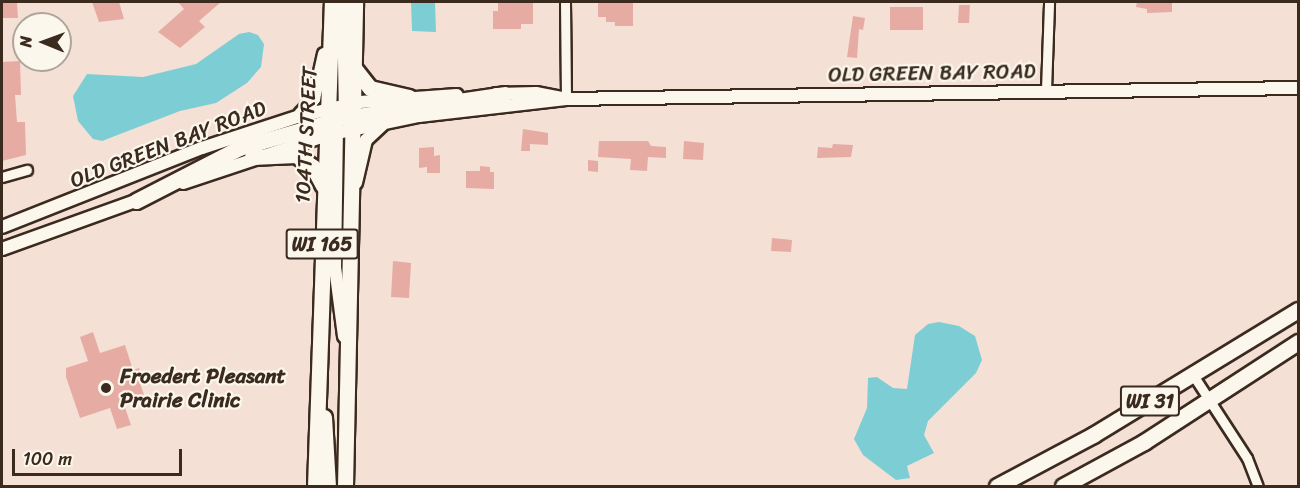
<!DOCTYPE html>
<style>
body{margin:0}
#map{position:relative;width:1300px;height:488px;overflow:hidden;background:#f5e0d6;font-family:Sriracha,sans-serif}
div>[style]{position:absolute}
.water>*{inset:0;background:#7dced4}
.building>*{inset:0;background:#e6aba3}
.roads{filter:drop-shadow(2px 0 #3b2a1e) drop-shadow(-2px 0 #3b2a1e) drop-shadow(0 2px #3b2a1e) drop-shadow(0 -2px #3b2a1e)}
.minor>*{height:9px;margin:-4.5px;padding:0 4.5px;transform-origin:4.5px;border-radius:4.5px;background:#fbf7ec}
.tertiary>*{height:12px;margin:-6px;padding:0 6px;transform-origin:6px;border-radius:6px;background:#fbf7ec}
.primary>*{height:15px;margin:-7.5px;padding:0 7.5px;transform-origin:7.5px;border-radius:7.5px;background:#fbf7ec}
.dots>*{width:16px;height:16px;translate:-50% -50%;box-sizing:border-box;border:3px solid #fbf7ec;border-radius:50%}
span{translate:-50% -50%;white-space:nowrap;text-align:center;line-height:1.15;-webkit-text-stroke:4.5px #fbf7ec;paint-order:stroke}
.shield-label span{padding:2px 4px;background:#fbf7ec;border:2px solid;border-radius:4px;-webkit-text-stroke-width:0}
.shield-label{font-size:20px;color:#3b2a1e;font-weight:700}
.street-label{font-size:21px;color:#3b2a1e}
.poi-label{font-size:21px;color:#3b2a1e;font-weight:700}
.left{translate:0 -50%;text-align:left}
.frame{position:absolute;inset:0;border:3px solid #3b2a1e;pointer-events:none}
.north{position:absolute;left:12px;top:12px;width:60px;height:60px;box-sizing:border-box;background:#fbf7ec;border:2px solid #aea59a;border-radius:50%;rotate:271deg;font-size:16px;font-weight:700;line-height:24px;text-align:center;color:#3b2a1e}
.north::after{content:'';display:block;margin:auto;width:21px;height:27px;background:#3b2a1e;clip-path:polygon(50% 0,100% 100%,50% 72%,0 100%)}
.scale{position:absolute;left:12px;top:449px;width:170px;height:27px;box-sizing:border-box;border:3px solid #3b2a1e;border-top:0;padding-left:8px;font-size:18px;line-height:21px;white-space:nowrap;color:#3b2a1e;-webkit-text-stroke:4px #fbf7ec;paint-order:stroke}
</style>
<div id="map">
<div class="water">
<i style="clip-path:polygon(411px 2px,435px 2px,436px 32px,412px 31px)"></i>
<i style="clip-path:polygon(249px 32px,258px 35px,264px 44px,261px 67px,247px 83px,216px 103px,180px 111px,102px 141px,93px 139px,78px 121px,73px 96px,87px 74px,143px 77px,196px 64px,239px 34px)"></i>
<i style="clip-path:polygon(939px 322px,959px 326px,975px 336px,982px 360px,976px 373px,928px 421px,924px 435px,934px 453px,907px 466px,910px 478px,896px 480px,863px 455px,854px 439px,867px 408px,868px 378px,877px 377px,893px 388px,907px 389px,915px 335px,928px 324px)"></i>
</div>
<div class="building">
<i style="clip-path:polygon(2px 2px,17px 2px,18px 18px,2px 18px)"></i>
<i style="clip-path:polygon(92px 2px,119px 2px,124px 19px,99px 22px)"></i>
<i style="clip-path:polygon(178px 2px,221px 2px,199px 21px,205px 27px,180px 48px,158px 32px,184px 9px)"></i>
<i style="clip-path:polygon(498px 2px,533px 2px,533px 24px,521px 24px,521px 29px,493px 29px,493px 11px,498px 11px)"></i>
<i style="clip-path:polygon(598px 2px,633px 2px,633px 26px,615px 26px,615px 22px,606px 22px,606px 17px,598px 17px)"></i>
<i style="clip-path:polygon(1137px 2px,1172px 2px,1172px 12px,1147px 13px,1147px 9px,1136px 7px)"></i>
<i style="clip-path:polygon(959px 5px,970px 5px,969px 23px,958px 23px)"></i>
<i style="clip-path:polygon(890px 7px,923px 7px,923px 30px,890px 30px)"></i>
<i style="clip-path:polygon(853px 16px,865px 18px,863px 30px,859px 29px,857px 58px,847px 57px)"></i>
<i style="clip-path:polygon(20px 61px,21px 95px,15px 95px,17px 122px,25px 122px,26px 155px,2px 161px,2px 62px)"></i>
<i style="clip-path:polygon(523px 129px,548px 133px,548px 145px,530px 144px,530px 151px,521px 151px)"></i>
<i style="clip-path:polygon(599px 141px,648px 141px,651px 146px,666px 147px,666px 158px,648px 157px,647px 171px,630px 170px,631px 159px,598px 157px)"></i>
<i style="clip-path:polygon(684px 141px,704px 143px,703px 160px,683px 159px)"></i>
<i style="clip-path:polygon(833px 144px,853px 145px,851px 157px,817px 158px,818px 147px,832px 148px)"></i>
<i style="clip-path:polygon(434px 147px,434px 156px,440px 155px,440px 173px,427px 173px,427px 167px,419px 168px,419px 148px)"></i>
<i style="clip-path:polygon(588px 160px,598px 161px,598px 172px,588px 171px)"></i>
<i style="clip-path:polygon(480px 166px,490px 167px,490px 172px,494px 172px,494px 189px,466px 188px,466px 171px,480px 171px)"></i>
<i style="clip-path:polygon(772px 238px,792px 240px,791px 252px,771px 251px)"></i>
<i style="clip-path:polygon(393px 261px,411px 263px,409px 298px,391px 297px)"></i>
<i style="clip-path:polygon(93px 332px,100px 353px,125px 345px,133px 370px,139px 368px,143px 379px,139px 380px,144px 395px,123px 402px,131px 425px,117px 429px,110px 408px,80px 418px,66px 377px,66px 368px,88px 361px,80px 337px)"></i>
</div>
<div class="roads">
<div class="minor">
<i style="left:565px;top:2px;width:97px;rotate:89.4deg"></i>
<i style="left:1046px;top:90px;width:88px;rotate:-88deg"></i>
<i style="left:2px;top:177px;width:26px;rotate:-16deg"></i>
<i style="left:1193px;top:375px;width:99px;rotate:57deg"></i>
<i style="left:1247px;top:458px;width:30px;rotate:69deg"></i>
</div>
<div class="tertiary">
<i style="left:343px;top:2px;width:111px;rotate:89deg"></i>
<i style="left:496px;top:94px;width:40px;rotate:-1.4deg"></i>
<i style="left:536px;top:93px;width:26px;rotate:11deg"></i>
<i style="left:300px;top:114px;width:21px;rotate:-47deg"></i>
<i style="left:314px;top:99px;width:46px;rotate:-77.5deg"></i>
<i style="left:337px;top:126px;width:141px;rotate:90.8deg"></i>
<i style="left:335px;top:267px;width:70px;rotate:82.6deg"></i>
<i style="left:183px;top:183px;width:152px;rotate:-18.4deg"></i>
<i style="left:327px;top:135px;width:94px;rotate:-11.7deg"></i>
<i style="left:419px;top:116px;width:148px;rotate:-6.6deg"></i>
<i style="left:566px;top:99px;width:732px;rotate:-0.86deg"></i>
<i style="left:356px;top:183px;width:44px;rotate:-76.9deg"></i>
<i style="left:366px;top:140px;width:22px;rotate:-43deg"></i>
<i style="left:2px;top:227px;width:215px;rotate:-21.6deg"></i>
<i style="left:202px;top:148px;width:103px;rotate:-18.1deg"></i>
<i style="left:300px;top:116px;width:62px;rotate:-13.1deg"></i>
<i style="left:360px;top:102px;width:97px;rotate:-4.1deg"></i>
<i style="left:2px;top:249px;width:151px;rotate:-19.8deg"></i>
</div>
<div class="primary">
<i style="left:355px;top:69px;width:24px;rotate:52deg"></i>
<i style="left:370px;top:88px;width:40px;rotate:13deg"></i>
<i style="left:344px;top:118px;width:162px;rotate:-8.5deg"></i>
<i style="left:252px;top:157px;width:44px;rotate:-2.6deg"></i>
<i style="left:296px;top:155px;width:21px;rotate:35deg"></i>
<i style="left:313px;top:167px;width:21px;rotate:62deg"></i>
<i style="left:136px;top:201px;width:116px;rotate:-27.2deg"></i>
<i style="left:239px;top:148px;width:97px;rotate:-16.2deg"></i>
<i style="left:332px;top:121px;width:28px;rotate:-39deg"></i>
<i style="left:324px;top:417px;width:69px;rotate:86.7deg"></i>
<i style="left:315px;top:486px;width:484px;rotate:-88deg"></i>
<i style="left:345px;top:486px;width:484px;rotate:-88.8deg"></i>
<i style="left:997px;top:486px;width:109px;rotate:-28deg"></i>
<i style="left:1093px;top:435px;width:240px;rotate:-31.4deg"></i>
<i style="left:1063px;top:486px;width:92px;rotate:-28.5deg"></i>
<i style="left:1144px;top:442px;width:184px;rotate:-33deg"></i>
</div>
</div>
<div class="dots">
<i style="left:106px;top:388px;background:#3b2a1e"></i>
</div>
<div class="shield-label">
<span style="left:322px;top:244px">WI 165</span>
<span style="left:1150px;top:401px">WI 31</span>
</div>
<div class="street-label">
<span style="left:932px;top:73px;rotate:-1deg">OLD GREEN BAY ROAD</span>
<span style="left:306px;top:135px;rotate:-87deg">104TH STREET</span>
<span style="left:168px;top:144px;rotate:-21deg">OLD GREEN BAY ROAD</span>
</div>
<div class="poi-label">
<span class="left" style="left:120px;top:388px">Froedert Pleasant<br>Prairie Clinic</span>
</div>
<div class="frame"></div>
<div class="north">N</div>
<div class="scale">100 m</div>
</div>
